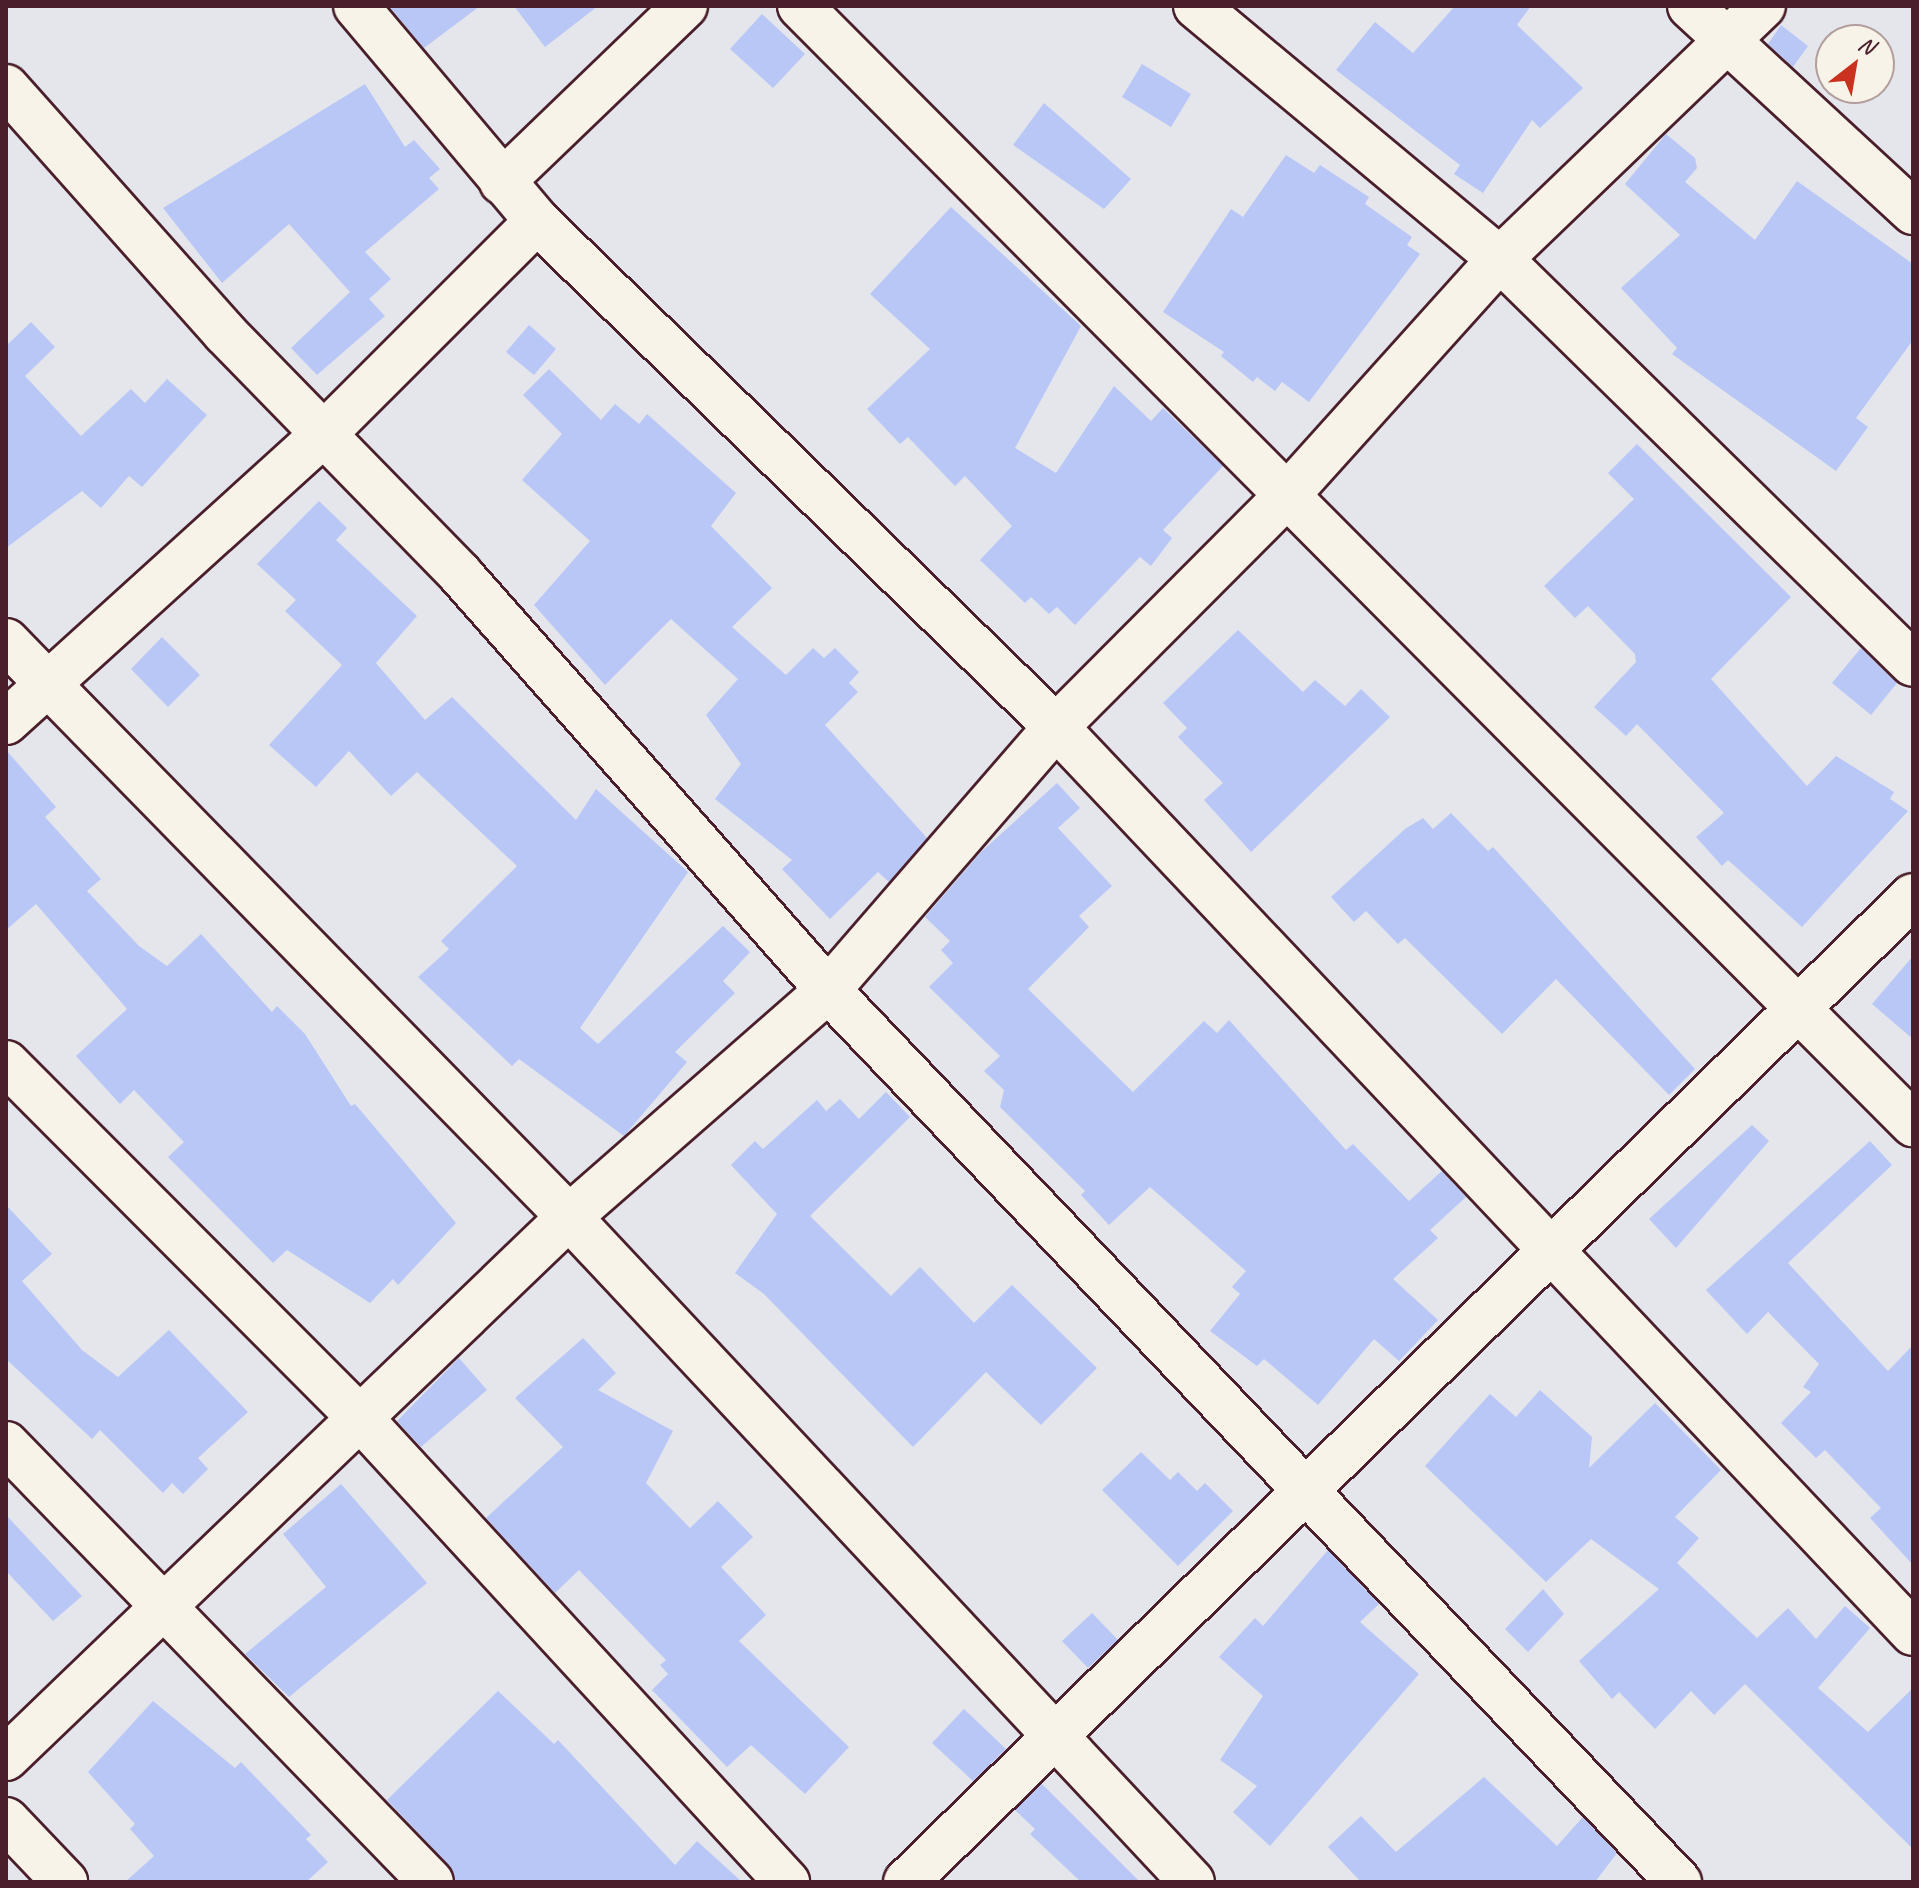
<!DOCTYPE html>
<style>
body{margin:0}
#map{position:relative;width:1919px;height:1888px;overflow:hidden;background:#e4e6ec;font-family:Caveat,sans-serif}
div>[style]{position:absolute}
.building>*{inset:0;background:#b9c7f7}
.roads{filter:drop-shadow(2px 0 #4a1f2b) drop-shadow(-2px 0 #4a1f2b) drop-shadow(0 2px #4a1f2b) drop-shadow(0 -2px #4a1f2b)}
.minor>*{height:44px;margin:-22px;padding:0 22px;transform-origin:22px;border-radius:22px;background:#f7f3e8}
span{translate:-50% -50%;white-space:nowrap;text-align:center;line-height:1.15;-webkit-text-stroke:8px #f7f3e8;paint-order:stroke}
.frame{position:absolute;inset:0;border:8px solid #4a1f2b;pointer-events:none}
.north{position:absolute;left:1815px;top:24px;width:80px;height:80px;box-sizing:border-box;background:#f7f3e8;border:2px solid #b29e9c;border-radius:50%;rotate:31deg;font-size:22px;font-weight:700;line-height:32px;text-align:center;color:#4a1f2b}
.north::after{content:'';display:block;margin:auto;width:28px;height:36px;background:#c8321e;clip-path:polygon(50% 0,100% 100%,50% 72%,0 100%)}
</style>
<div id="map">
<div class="building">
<i style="clip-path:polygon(389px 6px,480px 6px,424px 48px)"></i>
<i style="clip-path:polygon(514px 6px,598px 6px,545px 47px)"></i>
<i style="clip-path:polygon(1455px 6px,1531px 6px,1517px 25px,1583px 88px,1540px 128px,1532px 120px,1483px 193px,1454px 174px,1460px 165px,1336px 70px,1375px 22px,1413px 53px)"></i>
<i style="clip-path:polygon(762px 14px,805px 54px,773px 88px,730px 49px)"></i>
<i style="clip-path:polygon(1781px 25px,1808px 46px,1793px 67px,1768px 44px)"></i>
<i style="clip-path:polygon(1142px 64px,1191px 94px,1171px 127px,1122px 97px)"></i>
<i style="clip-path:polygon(365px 84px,405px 147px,414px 140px,440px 169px,429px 178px,439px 189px,365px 252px,391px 279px,369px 299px,385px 316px,317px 375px,291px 348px,350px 292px,289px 224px,222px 283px,163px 208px)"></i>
<i style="clip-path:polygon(1044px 103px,1131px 179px,1104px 209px,1013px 145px)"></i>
<i style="clip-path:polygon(1666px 134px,1695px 158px,1697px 168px,1685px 182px,1755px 240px,1797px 181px,1913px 264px,1913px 340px,1856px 418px,1868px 427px,1836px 471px,1672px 354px,1677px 348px,1621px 288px,1680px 235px,1625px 184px)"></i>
<i style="clip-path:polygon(1286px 155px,1314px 173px,1320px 165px,1369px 197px,1365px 204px,1412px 237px,1407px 245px,1420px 254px,1309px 402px,1282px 382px,1275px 391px,1257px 377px,1253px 382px,1221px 356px,1224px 352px,1163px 312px,1231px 209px,1243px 217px)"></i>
<i style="clip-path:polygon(951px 207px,1081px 326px,1015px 448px,1056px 473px,1114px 386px,1151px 421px,1163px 408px,1223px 466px,1163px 530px,1172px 538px,1151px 566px,1140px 557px,1075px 625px,1057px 607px,1049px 614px,1031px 597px,1025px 603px,980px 560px,1012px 526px,965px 476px,955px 486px,908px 437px,900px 444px,867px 409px,930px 349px,870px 294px)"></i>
<i style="clip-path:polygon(31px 322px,55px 347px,25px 376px,81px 436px,131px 389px,145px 403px,167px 379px,207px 415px,142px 487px,129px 476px,101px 508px,82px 491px,6px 548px,6px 346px)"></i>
<i style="clip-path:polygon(529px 325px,556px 349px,534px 375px,506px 352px)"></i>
<i style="clip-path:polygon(549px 369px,601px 420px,615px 404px,639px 424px,647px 414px,736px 493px,711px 526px,772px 588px,732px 627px,786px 675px,813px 648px,824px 658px,835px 648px,859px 672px,849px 683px,858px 692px,825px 725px,927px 838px,889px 882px,878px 872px,830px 919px,782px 869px,792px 860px,715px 799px,741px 764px,706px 715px,738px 679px,671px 619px,605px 685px,534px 605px,590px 541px,522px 480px,562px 434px,523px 395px)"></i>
<i style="clip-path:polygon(1637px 444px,1791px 597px,1711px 679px,1807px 786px,1836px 756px,1894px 792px,1890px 799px,1908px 811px,1802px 927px,1728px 860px,1722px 866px,1696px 837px,1724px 813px,1637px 724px,1626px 736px,1594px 707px,1636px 662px,1635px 654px,1588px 606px,1575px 618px,1544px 586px,1634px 499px,1608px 473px)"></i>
<i style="clip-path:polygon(319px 501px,347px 528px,336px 540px,417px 616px,376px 663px,425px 720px,452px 697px,576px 820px,596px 789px,688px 872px,580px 1028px,598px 1044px,723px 926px,750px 952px,723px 981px,735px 993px,675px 1052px,687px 1062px,624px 1136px,519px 1059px,512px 1066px,418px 977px,449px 949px,441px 941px,517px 866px,417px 772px,391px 796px,349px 751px,316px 787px,269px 745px,342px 665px,285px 611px,296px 600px,257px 564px)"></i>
<i style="clip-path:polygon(1238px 630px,1303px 692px,1315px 680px,1345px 706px,1361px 689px,1390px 717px,1251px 852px,1204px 800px,1223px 783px,1178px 737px,1187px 728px,1163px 703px)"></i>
<i style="clip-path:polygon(162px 637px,200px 675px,168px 707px,131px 669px)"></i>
<i style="clip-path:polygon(1861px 648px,1897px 683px,1871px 715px,1832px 683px)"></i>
<i style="clip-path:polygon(6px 750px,56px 807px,45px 817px,101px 879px,87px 891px,139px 946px,167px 966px,201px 934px,272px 1012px,277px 1006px,305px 1034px,351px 1106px,355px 1104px,456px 1223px,398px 1285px,393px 1279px,370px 1303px,287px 1250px,273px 1263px,168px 1157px,184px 1142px,134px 1090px,120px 1104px,76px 1056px,127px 1009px,36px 904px,6px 930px)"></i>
<i style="clip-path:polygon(1057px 783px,1080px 808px,1058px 828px,1112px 886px,1079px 916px,1089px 927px,1028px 989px,1133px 1092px,1204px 1021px,1217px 1033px,1229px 1020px,1346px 1150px,1353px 1144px,1409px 1201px,1442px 1171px,1466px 1197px,1430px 1230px,1438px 1238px,1393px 1279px,1438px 1320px,1399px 1361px,1374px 1339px,1318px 1405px,1264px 1359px,1257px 1366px,1210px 1331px,1240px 1294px,1232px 1287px,1246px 1271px,1150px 1187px,1109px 1225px,1081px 1195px,1085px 1191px,1000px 1107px,1004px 1090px,984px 1071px,1000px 1056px,929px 987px,953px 963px,941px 950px,950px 941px,925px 917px,981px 852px)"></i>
<i style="clip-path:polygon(1451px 813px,1488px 851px,1493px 847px,1695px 1069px,1669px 1095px,1556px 979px,1502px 1034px,1405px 938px,1398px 944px,1366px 911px,1354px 922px,1331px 897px,1405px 829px,1423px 818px,1433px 829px)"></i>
<i style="clip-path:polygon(1913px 956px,1913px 1039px,1872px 1004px)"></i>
<i style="clip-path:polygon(886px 1092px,910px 1117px,810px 1216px,891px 1296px,920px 1267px,974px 1323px,1012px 1285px,1097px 1368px,1041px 1425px,986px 1372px,913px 1447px,764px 1294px,735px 1273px,777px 1214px,731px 1165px,755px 1141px,763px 1149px,817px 1100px,826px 1111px,840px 1099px,859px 1119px)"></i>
<i style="clip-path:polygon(1752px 1125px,1769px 1141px,1676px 1248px,1649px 1219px)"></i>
<i style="clip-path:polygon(1870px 1141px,1892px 1165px,1788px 1263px,1888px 1371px,1913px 1345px,1913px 1565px,1870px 1518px,1881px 1508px,1825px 1450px,1816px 1458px,1781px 1423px,1811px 1392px,1803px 1387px,1819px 1364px,1768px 1312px,1747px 1334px,1706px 1290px)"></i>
<i style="clip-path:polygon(6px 1205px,52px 1254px,22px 1281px,82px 1350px,118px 1377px,169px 1330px,248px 1412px,198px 1458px,208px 1469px,183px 1494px,172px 1483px,163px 1493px,100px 1430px,92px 1439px,6px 1359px)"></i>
<i style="clip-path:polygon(583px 1338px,616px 1373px,598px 1390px,673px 1431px,646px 1483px,690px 1528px,718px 1501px,753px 1537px,721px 1567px,766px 1615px,739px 1641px,849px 1747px,805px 1794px,751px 1745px,727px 1767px,652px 1690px,668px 1674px,660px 1665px,666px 1660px,579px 1570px,555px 1593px,486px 1518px,563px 1447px,515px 1398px)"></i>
<i style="clip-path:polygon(459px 1358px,487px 1390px,421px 1447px,397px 1421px)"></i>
<i style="clip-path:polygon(1540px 1390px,1592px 1437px,1589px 1468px,1655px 1403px,1721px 1470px,1675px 1517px,1699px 1538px,1677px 1563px,1757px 1638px,1788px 1608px,1816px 1639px,1845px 1606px,1870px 1628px,1818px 1688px,1868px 1732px,1913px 1688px,1913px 1849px,1745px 1684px,1714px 1715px,1691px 1691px,1655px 1729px,1619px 1692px,1612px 1699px,1579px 1661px,1659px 1589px,1591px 1539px,1546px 1582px,1425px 1466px,1490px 1394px,1516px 1417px)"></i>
<i style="clip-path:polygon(1141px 1452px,1170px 1480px,1178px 1472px,1197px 1491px,1205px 1483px,1233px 1511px,1178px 1566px,1102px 1490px)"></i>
<i style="clip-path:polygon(341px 1484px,427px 1583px,289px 1697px,245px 1654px,326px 1587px,283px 1534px)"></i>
<i style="clip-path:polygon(6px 1515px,82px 1596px,53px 1621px,6px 1571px)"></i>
<i style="clip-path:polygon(1328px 1550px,1379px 1604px,1360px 1622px,1419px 1674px,1270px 1846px,1233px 1812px,1257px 1786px,1220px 1760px,1263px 1696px,1219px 1657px,1255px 1618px,1263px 1626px)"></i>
<i style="clip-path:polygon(1543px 1589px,1564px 1614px,1528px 1652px,1505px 1629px)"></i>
<i style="clip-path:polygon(1092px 1613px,1118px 1640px,1088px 1668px,1062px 1641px)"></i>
<i style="clip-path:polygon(498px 1691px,554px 1744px,558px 1740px,675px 1865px,697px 1841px,742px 1882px,456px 1882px,449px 1865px,387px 1800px)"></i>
<i style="clip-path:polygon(153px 1701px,235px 1768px,241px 1762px,311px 1835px,306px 1839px,328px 1862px,306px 1882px,125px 1882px,154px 1856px,130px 1829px,135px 1824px,88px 1772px)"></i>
<i style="clip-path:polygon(964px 1709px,1006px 1749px,973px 1781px,932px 1743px)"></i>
<i style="clip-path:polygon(1484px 1777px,1557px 1846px,1583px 1817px,1617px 1853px,1595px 1882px,1361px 1882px,1328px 1847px,1361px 1816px,1396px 1852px)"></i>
<i style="clip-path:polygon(1042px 1784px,1140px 1882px,1081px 1882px,1030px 1834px,1035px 1829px,1015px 1810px)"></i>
</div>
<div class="roads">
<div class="minor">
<i style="left:356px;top:6px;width:281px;rotate:49.9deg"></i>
<i style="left:537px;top:221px;width:725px;rotate:44.27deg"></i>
<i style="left:1056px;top:727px;width:1247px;rotate:46.59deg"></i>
<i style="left:800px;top:6px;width:1578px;rotate:45.13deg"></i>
<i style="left:1196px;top:6px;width:396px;rotate:39.8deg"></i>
<i style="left:1500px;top:259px;width:578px;rotate:44.44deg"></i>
<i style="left:1690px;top:6px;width:304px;rotate:42.7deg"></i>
<i style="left:6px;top:87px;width:329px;rotate:48.3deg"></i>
<i style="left:225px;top:333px;width:337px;rotate:45.7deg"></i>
<i style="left:460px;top:574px;width:555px;rotate:48.5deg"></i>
<i style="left:828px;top:990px;width:1233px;rotate:46.35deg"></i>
<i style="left:502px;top:182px;width:254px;rotate:-43.9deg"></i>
<i style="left:6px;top:641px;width:805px;rotate:45.65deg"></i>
<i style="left:569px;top:1217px;width:911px;rotate:46.87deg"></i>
<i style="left:6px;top:722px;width:433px;rotate:-42.2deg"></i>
<i style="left:327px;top:431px;width:297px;rotate:-45deg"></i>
<i style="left:6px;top:1063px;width:501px;rotate:45.08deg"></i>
<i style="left:360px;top:1418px;width:631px;rotate:47.38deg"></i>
<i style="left:6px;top:1444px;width:610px;rotate:45.86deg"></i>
<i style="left:6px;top:1758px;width:781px;rotate:-43.86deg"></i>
<i style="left:569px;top:1217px;width:344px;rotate:-41.2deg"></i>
<i style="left:828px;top:990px;width:348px;rotate:-49.1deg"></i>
<i style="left:1056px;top:727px;width:332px;rotate:-45.1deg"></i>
<i style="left:1290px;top:492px;width:314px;rotate:-48deg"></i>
<i style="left:1500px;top:259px;width:365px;rotate:-43.9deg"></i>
<i style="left:6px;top:1820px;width:86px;rotate:46.4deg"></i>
<i style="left:906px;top:1882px;width:1409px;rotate:-44.4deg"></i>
</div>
</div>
<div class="frame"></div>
<div class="north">N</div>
</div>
